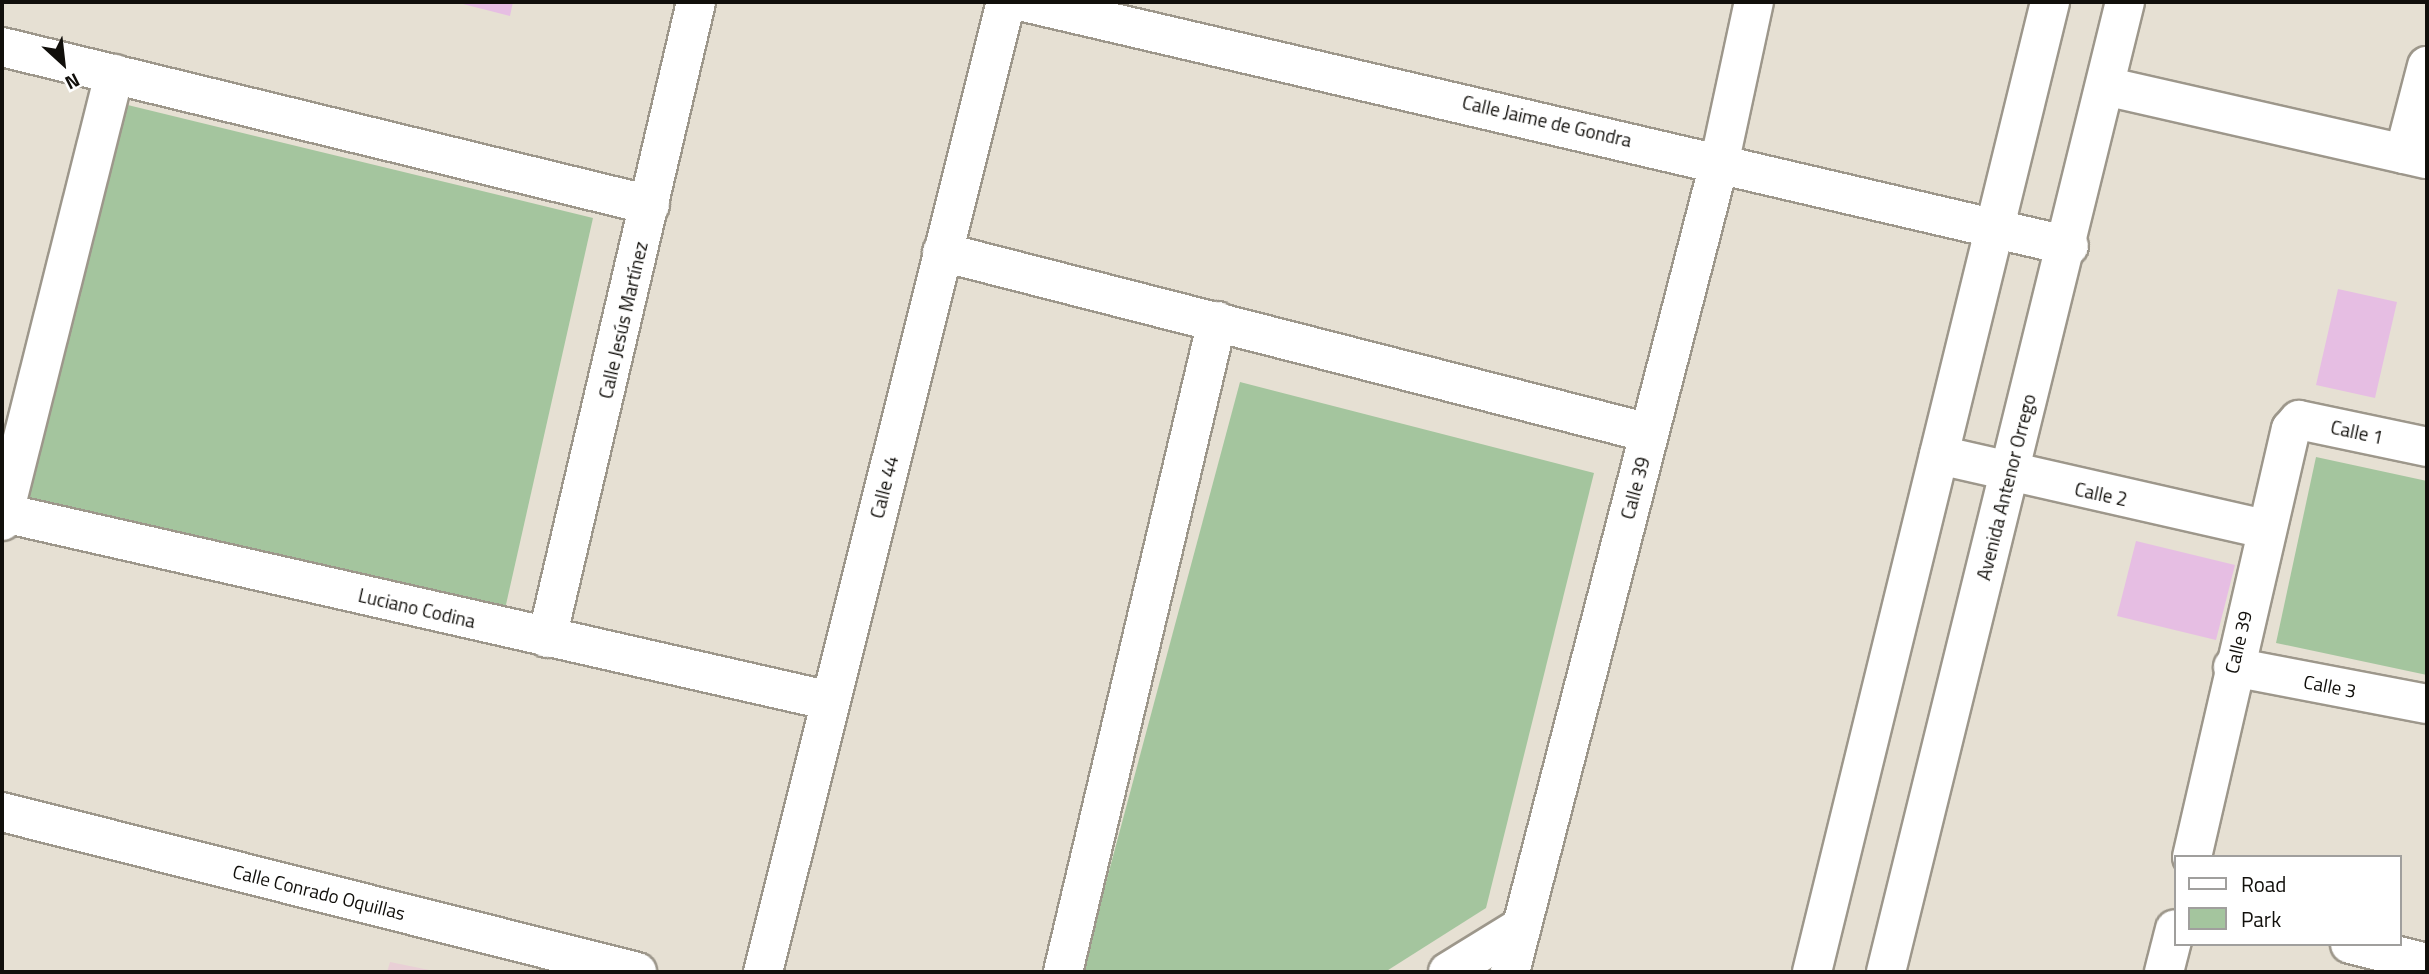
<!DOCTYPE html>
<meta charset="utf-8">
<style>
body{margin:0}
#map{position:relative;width:2429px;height:974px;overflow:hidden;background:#e6e0d3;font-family:"Titillium Web",sans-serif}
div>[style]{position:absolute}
.education>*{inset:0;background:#e9cfd6}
.green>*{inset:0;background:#a4c59e}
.building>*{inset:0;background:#e6bee3}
.roads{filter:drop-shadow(2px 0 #9d978b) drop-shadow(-2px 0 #9d978b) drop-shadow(0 2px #9d978b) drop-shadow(0 -2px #9d978b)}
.street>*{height:38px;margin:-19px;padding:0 19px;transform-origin:19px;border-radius:19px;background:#fff}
.secondary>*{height:38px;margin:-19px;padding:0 19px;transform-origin:19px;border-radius:19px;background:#fff}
span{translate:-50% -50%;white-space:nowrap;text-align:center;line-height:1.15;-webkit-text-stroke:5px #fff;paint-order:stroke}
.street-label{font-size:19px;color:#110f0b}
.frame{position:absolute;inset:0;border:4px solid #110f0b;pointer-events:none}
.legend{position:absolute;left:2174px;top:855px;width:228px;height:91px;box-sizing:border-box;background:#fff;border:2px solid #a09f9d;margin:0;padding:9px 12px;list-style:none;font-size:21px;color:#110f0b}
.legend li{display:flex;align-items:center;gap:14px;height:35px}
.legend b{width:35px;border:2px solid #a09f9d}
.north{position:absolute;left:28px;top:28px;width:70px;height:70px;-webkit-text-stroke:5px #fff;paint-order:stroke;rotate:153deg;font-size:19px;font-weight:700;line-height:28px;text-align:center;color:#110f0b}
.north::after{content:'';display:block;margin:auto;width:24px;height:32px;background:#110f0b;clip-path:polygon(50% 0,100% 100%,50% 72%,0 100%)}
</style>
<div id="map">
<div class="education">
<i style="clip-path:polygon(390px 962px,439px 972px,387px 972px)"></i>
</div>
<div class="green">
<i style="clip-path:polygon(99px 98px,593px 218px,505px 609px,11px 497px)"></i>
<i style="clip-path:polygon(1240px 382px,1594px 473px,1486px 908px,1385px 972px,1082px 972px)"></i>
<i style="clip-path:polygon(2316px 457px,2427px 481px,2427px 675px,2276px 643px)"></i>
</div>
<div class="building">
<i style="clip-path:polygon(455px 2px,513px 2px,510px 16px)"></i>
<i style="clip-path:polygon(2338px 289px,2397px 302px,2375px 398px,2316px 385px)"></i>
<i style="clip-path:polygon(2136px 541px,2235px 565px,2216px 640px,2117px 616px)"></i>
</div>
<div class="roads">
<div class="street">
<i style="left:1024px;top:2px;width:1073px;rotate:13.14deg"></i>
<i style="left:2px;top:47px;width:667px;rotate:13.7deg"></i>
<i style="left:2105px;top:86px;width:330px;rotate:12.8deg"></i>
<i style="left:2404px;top:154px;width:91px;rotate:-75.4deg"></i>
<i style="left:942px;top:252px;width:730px;rotate:14.36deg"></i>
<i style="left:1939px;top:455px;width:333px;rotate:12.8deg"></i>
<i style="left:4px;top:513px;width:848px;rotate:12.81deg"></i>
<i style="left:2px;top:521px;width:461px;rotate:-75.9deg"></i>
<i style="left:547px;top:638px;width:653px;rotate:-76.81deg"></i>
<i style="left:2233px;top:667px;width:197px;rotate:10.8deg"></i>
<i style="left:2px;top:812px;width:655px;rotate:14.14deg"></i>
<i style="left:2192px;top:857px;width:439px;rotate:-77deg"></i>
<i style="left:2291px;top:429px;width:12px;rotate:-48deg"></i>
<i style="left:2299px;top:420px;width:131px;rotate:11.9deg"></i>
<i style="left:2350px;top:944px;width:79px;rotate:13.9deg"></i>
<i style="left:763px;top:972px;width:1000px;rotate:-75.94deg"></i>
<i style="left:1063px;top:972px;width:669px;rotate:-76.69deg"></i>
<i style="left:1448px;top:972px;width:86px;rotate:-31.7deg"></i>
<i style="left:1510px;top:972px;width:839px;rotate:-75.5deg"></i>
<i style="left:1720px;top:160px;width:162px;rotate:-77.9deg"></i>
<i style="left:2164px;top:972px;width:44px;rotate:-75.7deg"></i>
</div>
<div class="secondary">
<i style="left:1812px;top:972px;width:999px;rotate:-76.21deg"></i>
<i style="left:1886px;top:972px;width:999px;rotate:-76.16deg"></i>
</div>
</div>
<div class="street-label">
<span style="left:1547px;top:121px;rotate:13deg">Calle Jaime de Gondra</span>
<span style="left:623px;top:320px;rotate:-77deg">Calle Jesús Martínez</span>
<span style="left:2357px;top:432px;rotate:12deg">Calle 1</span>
<span style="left:884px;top:487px;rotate:-76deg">Calle 44</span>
<span style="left:2006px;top:487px;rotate:-76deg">Avenida Antenor Orrego</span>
<span style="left:1635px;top:488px;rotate:-75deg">Calle 39</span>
<span style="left:2101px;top:494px;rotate:12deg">Calle 2</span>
<span style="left:417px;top:608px;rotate:13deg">Luciano Codina</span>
<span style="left:2238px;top:642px;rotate:-77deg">Calle 39</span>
<span style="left:2330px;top:686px;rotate:11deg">Calle 3</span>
<span style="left:319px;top:892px;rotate:14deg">Calle Conrado Oquillas</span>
</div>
<div class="frame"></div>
<ul class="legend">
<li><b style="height:9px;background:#fff"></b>Road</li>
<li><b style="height:19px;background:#a4c59e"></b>Park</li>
</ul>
<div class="north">N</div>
</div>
